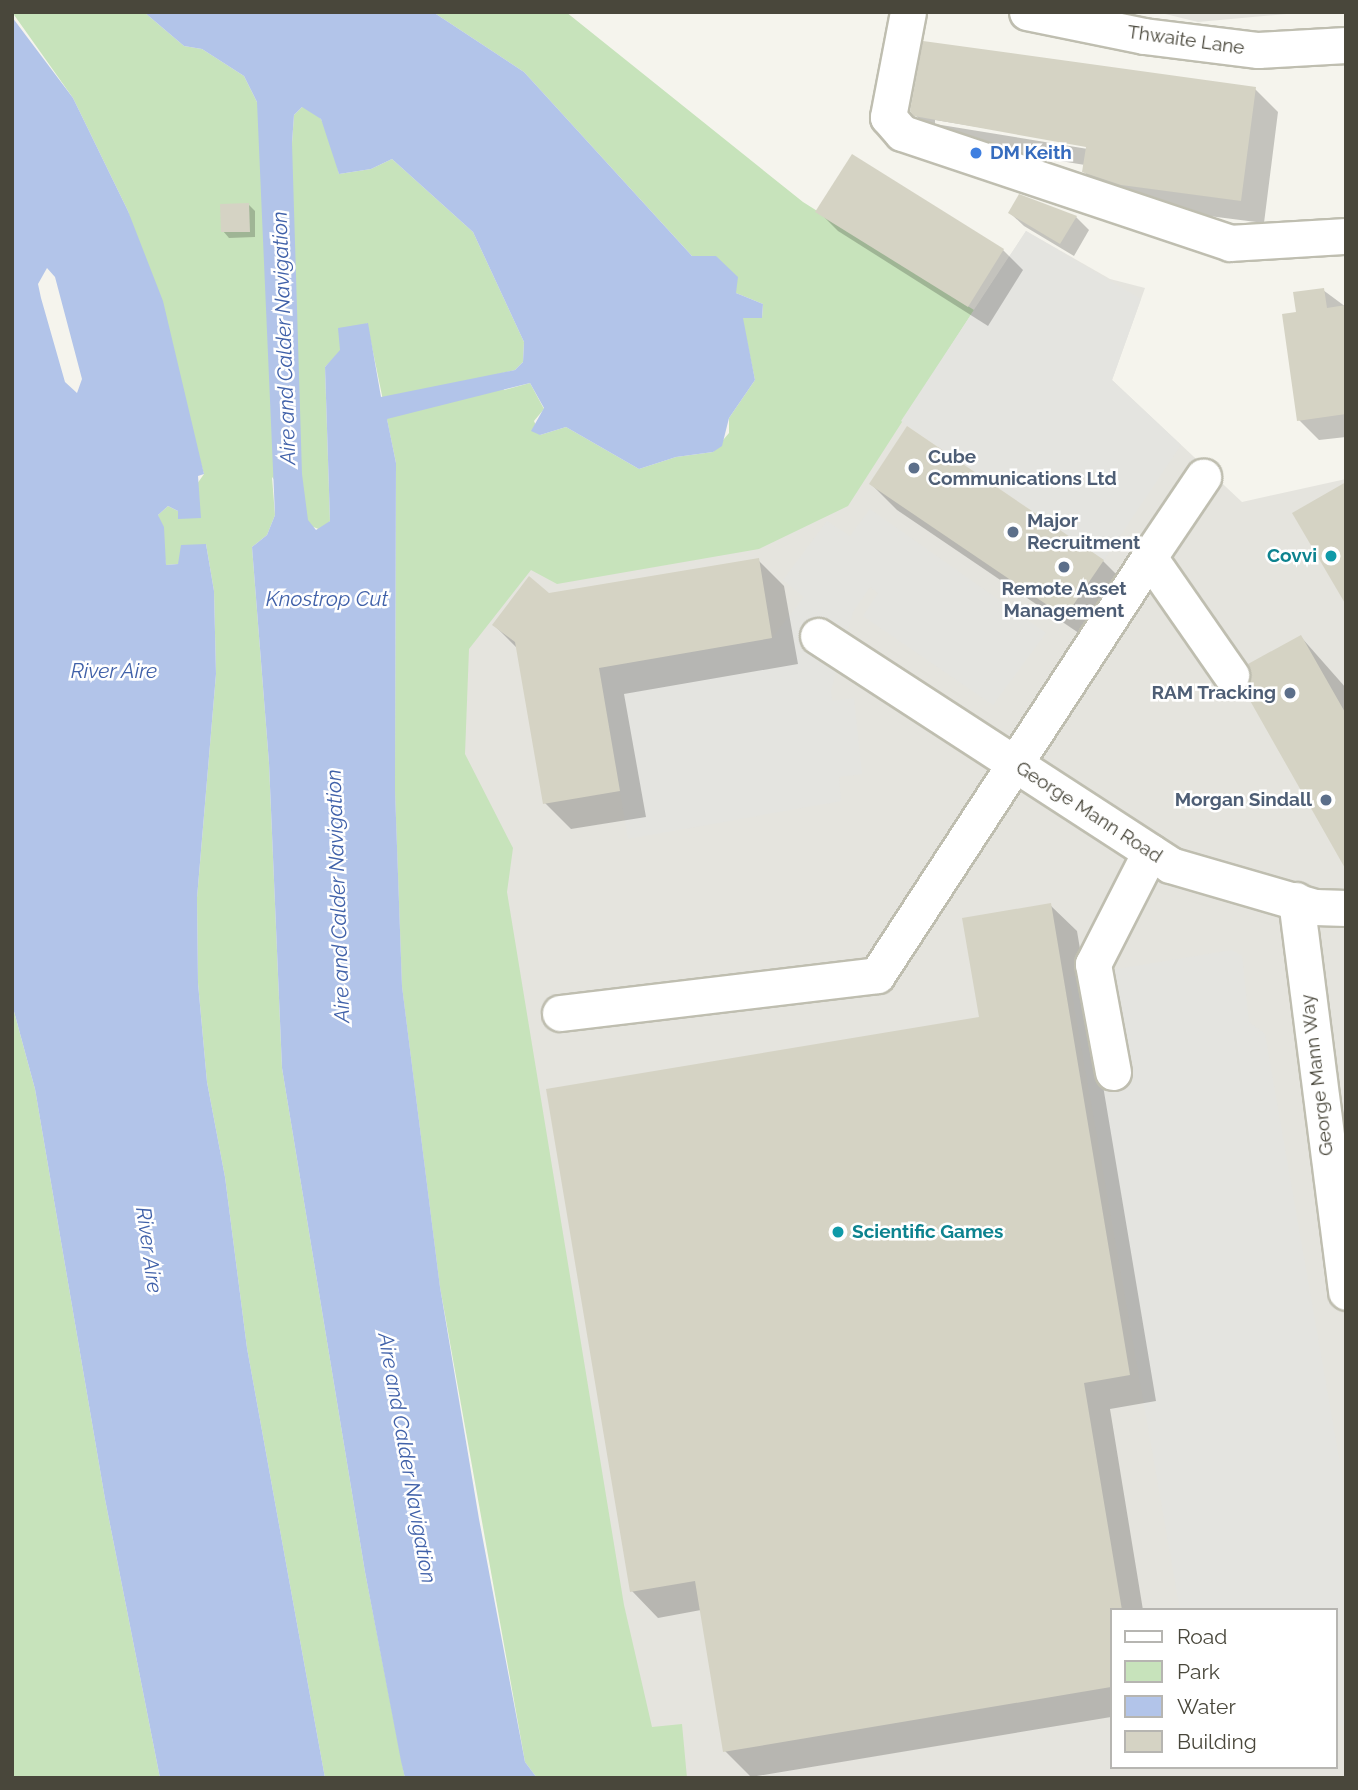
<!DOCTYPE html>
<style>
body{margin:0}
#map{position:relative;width:1358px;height:1790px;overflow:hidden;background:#f5f4ed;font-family:Raleway,sans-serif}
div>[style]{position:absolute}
.industrial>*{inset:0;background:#e5e4de}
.green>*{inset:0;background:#c7e3bb}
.parking>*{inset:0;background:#e4e4e0}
.water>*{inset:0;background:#b2c4e9}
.shadow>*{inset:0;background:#0003}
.building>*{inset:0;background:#d5d3c4}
.roads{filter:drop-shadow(2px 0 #bfbeb0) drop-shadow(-2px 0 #bfbeb0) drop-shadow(0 2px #bfbeb0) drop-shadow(0 -2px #bfbeb0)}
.minor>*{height:35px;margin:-17.5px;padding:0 17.5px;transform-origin:17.5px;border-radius:17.5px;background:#fff}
.dots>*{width:19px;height:19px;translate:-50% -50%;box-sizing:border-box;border:4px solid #fff;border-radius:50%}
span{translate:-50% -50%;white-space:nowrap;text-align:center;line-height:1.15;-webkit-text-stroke:5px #fff;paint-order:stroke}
.street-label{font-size:19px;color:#49473b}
.shop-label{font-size:19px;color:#366cbe;font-weight:700}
.left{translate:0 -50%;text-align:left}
.service-label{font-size:19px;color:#4e5e75;font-weight:700}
.right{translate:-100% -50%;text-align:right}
.culture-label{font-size:19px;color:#0d838f;font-weight:700}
.water-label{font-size:21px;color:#4061a9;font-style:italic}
.frame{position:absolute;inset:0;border:14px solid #49473b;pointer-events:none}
.legend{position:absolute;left:1110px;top:1608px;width:228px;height:161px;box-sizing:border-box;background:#fff;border:2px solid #b6b5b1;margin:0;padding:9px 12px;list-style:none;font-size:21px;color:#49473b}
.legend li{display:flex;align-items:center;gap:14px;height:35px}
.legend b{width:35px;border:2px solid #b6b5b1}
</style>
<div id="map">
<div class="industrial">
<i style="clip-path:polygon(1157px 12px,1308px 12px,1198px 22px)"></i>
<i style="clip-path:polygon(evenodd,1026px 231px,1110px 279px,1145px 288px,1112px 380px,1242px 502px,1346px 479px,1346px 1778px,537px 1778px,440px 1287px,402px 986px,395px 790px,396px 619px,901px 421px,1026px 231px,1111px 1610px,1335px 1610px,1335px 1767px,1111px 1767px,1111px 1610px)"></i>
</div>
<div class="green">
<i style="clip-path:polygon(12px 12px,144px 12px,184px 46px,202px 49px,244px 76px,257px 102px,292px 143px,294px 115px,302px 107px,310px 108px,321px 119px,331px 141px,339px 174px,371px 169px,392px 159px,473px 232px,524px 342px,523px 362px,515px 370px,498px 374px,504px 390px,530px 383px,544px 409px,534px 421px,540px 435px,566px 427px,639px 469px,676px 457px,713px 452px,729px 433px,729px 418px,755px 380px,742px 318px,762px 318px,763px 304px,736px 293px,693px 257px,524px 72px,433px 12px,566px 12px,803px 202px,974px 310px,848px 506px,759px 549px,557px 584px,531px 570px,469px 649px,465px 754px,513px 848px,507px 892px,624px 1605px,652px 1727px,682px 1724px,687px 1778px,537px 1778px,525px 1762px,440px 1287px,402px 986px,395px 790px,396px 463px,367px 323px,325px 367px,330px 521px,321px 530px,311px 526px,272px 477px,275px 515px,267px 535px,252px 547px,269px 763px,282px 1068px,365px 1572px,405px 1778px,325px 1778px,247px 1348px,225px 1177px,207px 1082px,198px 983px,197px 898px,216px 674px,214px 591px,206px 544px,178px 564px,166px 565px,158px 515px,168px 506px,178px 511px,204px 474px,128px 211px,73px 98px)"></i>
<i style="clip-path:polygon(12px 1004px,35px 1089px,105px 1499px,160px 1778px,12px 1778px)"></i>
</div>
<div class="parking">
<i style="clip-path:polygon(1026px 231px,1141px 299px,1112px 380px,1181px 445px,1104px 560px,901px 421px)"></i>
<i style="clip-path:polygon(870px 509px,1046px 633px,993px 705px,863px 616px,878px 593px,870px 587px,853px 612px,831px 690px,832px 701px,854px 698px,862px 774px,839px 777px,841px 801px,628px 839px,599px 668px,772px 638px,804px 597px,783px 580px,827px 521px,850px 536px)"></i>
<i style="clip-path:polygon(1232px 950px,1242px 956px,1249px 1022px,1265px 1034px,1346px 1498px,1346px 1725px,1335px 1727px,1335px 1610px,1180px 1610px,1069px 977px)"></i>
</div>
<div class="water">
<i style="clip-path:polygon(evenodd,144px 12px,433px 12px,524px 72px,692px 256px,716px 256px,738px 277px,736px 293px,763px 304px,762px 318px,743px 318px,755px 380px,729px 418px,722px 446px,713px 452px,676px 457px,639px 469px,566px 427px,540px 435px,531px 431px,544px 408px,530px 383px,387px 419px,396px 463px,395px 790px,402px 986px,440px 1287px,479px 1519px,525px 1762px,537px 1778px,405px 1778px,401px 1761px,365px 1572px,282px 1068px,269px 763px,252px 547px,267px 535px,275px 515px,257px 102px,244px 76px,202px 49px,184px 46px,144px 12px,302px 107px,321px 119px,339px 174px,371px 169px,392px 159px,473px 232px,524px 342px,523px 362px,515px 370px,381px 397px,368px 323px,338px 328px,340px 350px,325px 367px,330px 521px,316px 530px,308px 520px,302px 474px,292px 143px,294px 115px,302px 107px)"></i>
<i style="clip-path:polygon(evenodd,12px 17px,73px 98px,128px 211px,163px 301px,204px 474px,198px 476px,201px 518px,178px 519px,178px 511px,168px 506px,158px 515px,164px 527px,166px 565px,178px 564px,181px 545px,206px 544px,214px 591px,216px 674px,197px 898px,198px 983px,207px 1082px,225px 1177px,247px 1348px,325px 1778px,160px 1778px,105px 1499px,35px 1089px,12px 1004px,12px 17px,47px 268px,55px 277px,82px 379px,77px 393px,65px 382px,41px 298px,38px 284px,47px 268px)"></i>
</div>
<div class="shadow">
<i style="clip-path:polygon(evenodd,1255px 89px,1278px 112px,1264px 223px,1146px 208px,1108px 195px,1084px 172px,1085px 165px,955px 144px,935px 134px,911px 111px,1255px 89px,935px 120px,1094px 146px,1094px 150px,935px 124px,935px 120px)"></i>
<i style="clip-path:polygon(249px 205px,255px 211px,255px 237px,229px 238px,223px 231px)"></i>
<i style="clip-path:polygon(818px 211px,1003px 250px,1023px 270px,988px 326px,838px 231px)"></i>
<i style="clip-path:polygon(1010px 213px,1076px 217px,1089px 230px,1074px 256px,1024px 226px)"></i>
<i style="clip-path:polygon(1323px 290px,1346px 307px,1346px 437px,1319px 440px,1299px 420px)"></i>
<i style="clip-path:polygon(871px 484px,1103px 561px,1129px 587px,1092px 642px,897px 510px)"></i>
<i style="clip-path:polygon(758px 560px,784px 586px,798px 664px,624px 694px,646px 817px,571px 829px,545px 803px,518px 649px,494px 625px)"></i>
<i style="clip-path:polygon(1301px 637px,1346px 688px,1346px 858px)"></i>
<i style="clip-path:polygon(1050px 905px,1077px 931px,1156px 1401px,1110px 1409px,1143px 1610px,1111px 1610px,1111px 1717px,751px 1777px,725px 1751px,701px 1610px,658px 1618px,632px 1591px)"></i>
</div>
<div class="building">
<i style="clip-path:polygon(923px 41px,1256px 87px,1241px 201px,1121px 185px,1082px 172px,1086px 147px,914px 116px,910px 111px)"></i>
<i style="clip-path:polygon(852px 154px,1004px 249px,968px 307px,815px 212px)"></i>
<i style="clip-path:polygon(1019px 194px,1077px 216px,1060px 244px,1008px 213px)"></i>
<i style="clip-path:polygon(249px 203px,250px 232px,221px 232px,220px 204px)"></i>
<i style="clip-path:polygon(1324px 288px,1327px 308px,1346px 305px,1346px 414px,1297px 421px,1282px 314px,1296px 312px,1293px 292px)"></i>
<i style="clip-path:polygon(907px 426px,1104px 560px,1065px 617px,869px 484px)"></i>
<i style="clip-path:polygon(1346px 482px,1346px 605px,1292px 513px)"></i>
<i style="clip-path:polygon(759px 558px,772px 638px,599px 668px,620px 791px,543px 804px,515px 642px,492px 625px,529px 576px,549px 593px)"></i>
<i style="clip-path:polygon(1301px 635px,1346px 714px,1346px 870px,1244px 690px,1251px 674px,1248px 664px)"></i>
<i style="clip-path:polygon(1051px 903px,1130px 1375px,1084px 1383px,1122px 1610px,1111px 1610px,1111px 1687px,723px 1752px,695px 1581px,630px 1592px,546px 1089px,979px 1017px,962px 918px)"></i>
</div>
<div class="roads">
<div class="minor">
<i style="left:908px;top:12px;width:107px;rotate:100.8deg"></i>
<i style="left:888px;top:117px;width:21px;rotate:49deg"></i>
<i style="left:902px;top:133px;width:346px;rotate:18.5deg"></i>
<i style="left:1230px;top:243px;width:116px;rotate:-3.5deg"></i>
<i style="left:1027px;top:12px;width:119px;rotate:11.6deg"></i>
<i style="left:1144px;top:36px;width:115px;rotate:7deg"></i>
<i style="left:1258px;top:50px;width:88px;rotate:-3.3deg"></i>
<i style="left:1149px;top:557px;width:97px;rotate:-56deg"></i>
<i style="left:818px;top:636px;width:420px;rotate:33deg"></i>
<i style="left:1170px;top:865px;width:151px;rotate:16.2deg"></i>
<i style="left:1315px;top:907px;width:31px;rotate:2deg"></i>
<i style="left:1296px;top:900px;width:395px;rotate:82.7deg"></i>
<i style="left:560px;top:1013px;width:319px;rotate:-6.8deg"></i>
<i style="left:877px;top:975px;width:499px;rotate:-56.9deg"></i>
<i style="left:1149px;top:557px;width:144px;rotate:55.2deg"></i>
<i style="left:1113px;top:1072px;width:110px;rotate:-100.5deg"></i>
<i style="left:1093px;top:964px;width:126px;rotate:-63deg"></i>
</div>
</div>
<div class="dots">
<i style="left:976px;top:153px;background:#3f7fe0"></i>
<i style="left:914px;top:468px;background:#5c6f8a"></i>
<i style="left:1013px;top:532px;background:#5c6f8a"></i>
<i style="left:1331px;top:556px;background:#0f9aa8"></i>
<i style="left:1064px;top:567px;background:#5c6f8a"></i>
<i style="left:1290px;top:693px;background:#5c6f8a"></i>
<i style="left:1326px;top:800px;background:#5c6f8a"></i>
<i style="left:838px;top:1232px;background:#0f9aa8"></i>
</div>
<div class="street-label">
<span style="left:1186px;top:40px;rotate:8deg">Thwaite Lane</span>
<span style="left:1089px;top:812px;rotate:33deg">George Mann Road</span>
<span style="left:1317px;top:1075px;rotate:-97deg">George Mann Way</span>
</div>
<div class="shop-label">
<span class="left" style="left:990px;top:153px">DM Keith</span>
</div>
<div class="service-label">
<span class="left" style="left:928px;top:468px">Cube<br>Communications Ltd</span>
<span class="left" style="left:1027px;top:532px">Major<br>Recruitment</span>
<span style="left:1064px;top:600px">Remote Asset<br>Management</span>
<span class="right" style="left:1276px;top:693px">RAM Tracking</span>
<span class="right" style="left:1312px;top:800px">Morgan Sindall</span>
</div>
<div class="culture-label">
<span class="right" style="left:1317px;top:556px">Covvi</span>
<span class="left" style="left:852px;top:1232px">Scientific Games</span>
</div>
<div class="water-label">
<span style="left:284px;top:338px;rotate:-92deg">Aire and Calder Navigation</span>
<span style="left:327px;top:599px">Knostrop Cut</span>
<span style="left:114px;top:671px">River Aire</span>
<span style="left:338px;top:896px;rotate:-92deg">Aire and Calder Navigation</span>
<span style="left:149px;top:1250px;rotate:82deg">River Aire</span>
<span style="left:407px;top:1458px;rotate:80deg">Aire and Calder Navigation</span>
</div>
<div class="frame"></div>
<ul class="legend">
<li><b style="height:9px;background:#fff"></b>Road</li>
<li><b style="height:19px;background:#c7e3bb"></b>Park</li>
<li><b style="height:19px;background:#b2c4e9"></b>Water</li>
<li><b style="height:19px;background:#d5d3c4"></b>Building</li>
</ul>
</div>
